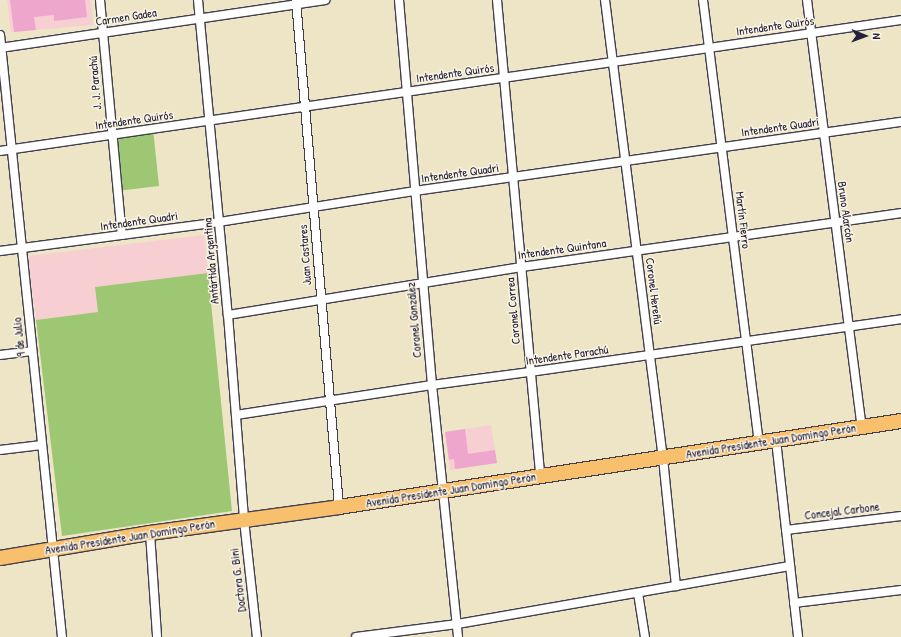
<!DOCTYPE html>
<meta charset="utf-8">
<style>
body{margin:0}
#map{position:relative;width:901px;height:637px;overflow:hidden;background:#ede5c5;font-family:"Patrick Hand",sans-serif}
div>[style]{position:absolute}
.built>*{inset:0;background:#f7cfd3}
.green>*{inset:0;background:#9ec773}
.building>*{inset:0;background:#eea6cd}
.roads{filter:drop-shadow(1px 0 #403f50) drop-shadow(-1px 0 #403f50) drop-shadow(0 1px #403f50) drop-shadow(0 -1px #403f50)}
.street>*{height:8px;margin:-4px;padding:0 4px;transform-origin:4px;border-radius:4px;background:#fff}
.highway>*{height:14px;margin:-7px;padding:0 7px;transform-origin:7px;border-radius:7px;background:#f8bf6c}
span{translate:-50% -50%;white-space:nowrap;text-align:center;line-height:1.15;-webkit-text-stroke:3px #fcf5e5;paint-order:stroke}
.street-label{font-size:12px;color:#22223b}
.north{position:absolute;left:845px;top:16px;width:40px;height:40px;-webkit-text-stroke:3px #fcf5e5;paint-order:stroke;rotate:91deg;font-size:11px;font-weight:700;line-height:16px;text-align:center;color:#22223b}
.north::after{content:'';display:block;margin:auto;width:14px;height:18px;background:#22223b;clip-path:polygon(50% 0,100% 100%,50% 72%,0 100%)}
</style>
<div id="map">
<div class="built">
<i style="clip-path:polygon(7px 0,91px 0,93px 25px,11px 32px)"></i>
<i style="clip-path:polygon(204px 235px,208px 273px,96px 287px,98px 312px,36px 320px,28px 256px)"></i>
<i style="clip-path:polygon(491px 425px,497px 463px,450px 470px,445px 432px)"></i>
</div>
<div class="green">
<i style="clip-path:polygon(153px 129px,159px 186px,117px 191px,112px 135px)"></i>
<i style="clip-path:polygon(208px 273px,232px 511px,62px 536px,36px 320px,98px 312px,95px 287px)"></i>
</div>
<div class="building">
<i style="clip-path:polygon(10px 0,85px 0,87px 17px,54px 21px,54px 15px,34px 17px,36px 30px,14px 32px)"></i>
<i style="clip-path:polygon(465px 429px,468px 454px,495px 450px,497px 463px,455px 469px,454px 459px,449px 460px,445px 432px)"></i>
</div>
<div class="roads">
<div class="street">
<i style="left:100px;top:0;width:236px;rotate:84.7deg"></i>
<i style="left:198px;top:0;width:316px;rotate:84.6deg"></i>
<i style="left:228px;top:315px;width:206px;rotate:85.5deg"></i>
<i style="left:244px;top:520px;width:118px;rotate:83.7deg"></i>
<i style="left:296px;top:0;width:509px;rotate:85.15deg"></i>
<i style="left:399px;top:0;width:386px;rotate:85.1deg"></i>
<i style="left:432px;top:385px;width:253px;rotate:84.1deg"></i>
<i style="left:497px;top:0;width:478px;rotate:84.8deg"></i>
<i style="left:605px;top:0;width:462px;rotate:82.8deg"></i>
<i style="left:663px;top:458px;width:129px;rotate:84.2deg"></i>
<i style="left:703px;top:0;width:447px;rotate:82.8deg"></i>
<i style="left:807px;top:0;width:431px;rotate:82.7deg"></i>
<i style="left:0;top:35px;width:605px;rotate:84.12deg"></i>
<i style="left:0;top:48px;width:329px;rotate:-8.4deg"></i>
<i style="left:0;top:151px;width:910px;rotate:-8.27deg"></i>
<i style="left:0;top:251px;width:221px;rotate:-7.5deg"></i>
<i style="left:219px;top:222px;width:198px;rotate:-9deg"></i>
<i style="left:415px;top:191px;width:491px;rotate:-8.1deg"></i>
<i style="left:228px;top:315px;width:298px;rotate:-9.3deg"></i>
<i style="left:522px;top:267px;width:383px;rotate:-8.1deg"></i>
<i style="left:0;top:355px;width:32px;rotate:-7deg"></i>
<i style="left:236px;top:415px;width:198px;rotate:-8.7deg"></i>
<i style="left:432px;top:385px;width:99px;rotate:-7.6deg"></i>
<i style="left:530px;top:372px;width:375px;rotate:-8.1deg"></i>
<i style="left:776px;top:440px;width:198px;rotate:83.6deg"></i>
<i style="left:0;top:450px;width:42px;rotate:-6.8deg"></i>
<i style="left:786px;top:530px;width:116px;rotate:-6.9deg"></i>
<i style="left:150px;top:533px;width:104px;rotate:86.1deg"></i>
<i style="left:638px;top:593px;width:45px;rotate:81deg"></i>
<i style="left:794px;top:603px;width:108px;rotate:-6.9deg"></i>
<i style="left:356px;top:637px;width:102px;rotate:-7.3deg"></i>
<i style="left:457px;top:624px;width:338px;rotate:-9.9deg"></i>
</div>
<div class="highway">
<i style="left:0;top:558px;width:152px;rotate:-9.5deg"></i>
<i style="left:150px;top:533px;width:191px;rotate:-7.8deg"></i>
<i style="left:339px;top:507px;width:569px;rotate:-8.7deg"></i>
</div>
</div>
<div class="street-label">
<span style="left:126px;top:17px;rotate:-9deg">Carmen Gadea</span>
<span style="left:775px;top:26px;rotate:-8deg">Intendente Quirós</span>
<span style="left:455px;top:73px;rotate:-8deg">Intendente Quirós</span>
<span style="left:95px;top:83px;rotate:-95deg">J. J. Parachú</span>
<span style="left:134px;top:120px;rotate:-8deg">Intendente Quirós</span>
<span style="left:780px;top:127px;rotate:-8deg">Intendente Quadri</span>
<span style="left:460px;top:173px;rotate:-8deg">Intendente Quadri</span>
<span style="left:846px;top:212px;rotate:82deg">Bruno Alarcón</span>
<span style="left:743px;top:220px;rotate:83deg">Martín Fierro</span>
<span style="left:139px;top:221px;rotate:-8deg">Intendente Quadri</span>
<span style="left:562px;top:249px;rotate:-8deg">Intendente Quintana</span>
<span style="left:305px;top:255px;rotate:-94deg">Juan Castares</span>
<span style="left:211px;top:261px;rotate:-95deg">Antártida Argentina</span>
<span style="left:654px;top:291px;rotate:83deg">Coronel Hereñú</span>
<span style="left:513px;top:311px;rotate:-95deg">Coronel Correa</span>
<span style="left:414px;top:320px;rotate:-95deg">Coronel González</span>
<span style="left:19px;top:337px;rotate:-96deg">9 de Julio</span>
<span style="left:567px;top:355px;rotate:-8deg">Intendente Parachú</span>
<span style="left:771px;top:441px;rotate:-9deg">Avenida Presidente Juan Domingo Perón</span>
<span style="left:451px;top:490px;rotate:-9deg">Avenida Presidente Juan Domingo Perón</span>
<span style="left:842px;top:511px;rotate:-7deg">Concejal Carbone</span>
<span style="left:130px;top:537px;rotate:-9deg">Avenida Presidente Juan Domingo Perón</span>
<span style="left:238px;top:580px;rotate:-97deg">Doctora G. Bini</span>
</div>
<div class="north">N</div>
</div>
